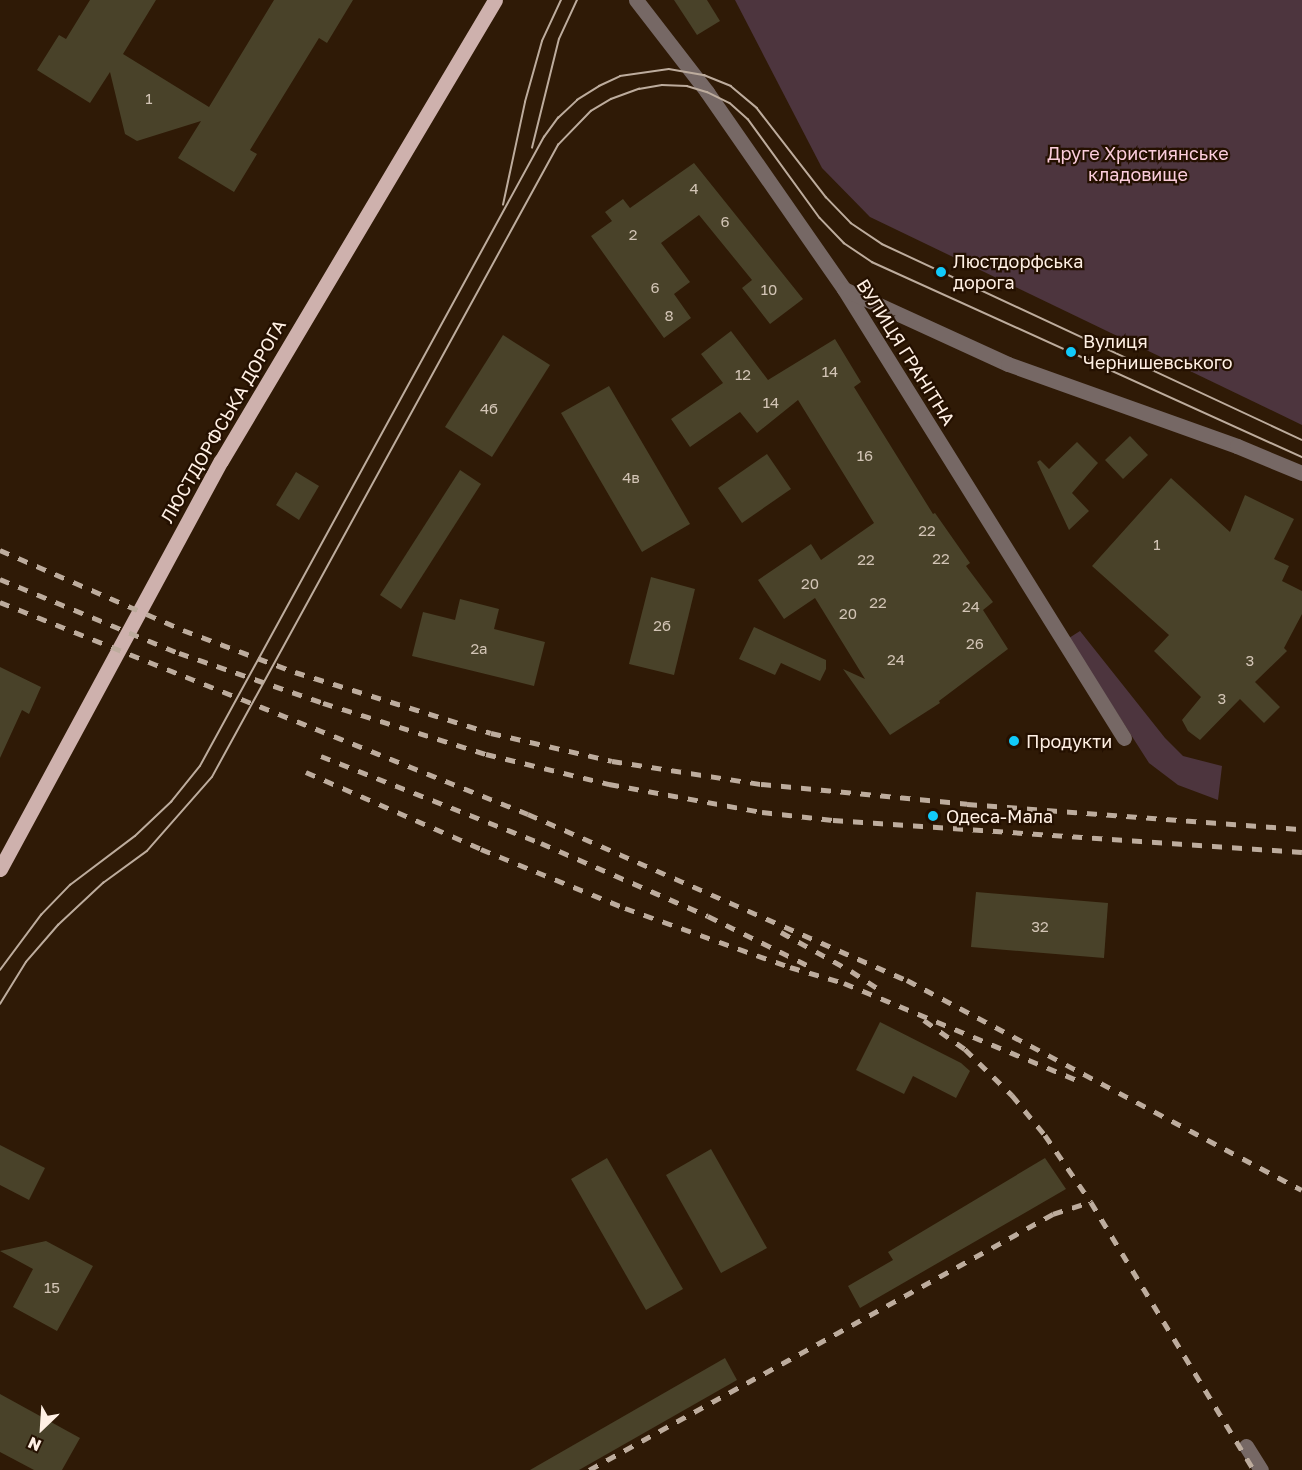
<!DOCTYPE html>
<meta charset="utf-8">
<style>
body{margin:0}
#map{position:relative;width:1302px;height:1470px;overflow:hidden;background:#2f1a06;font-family:"Golos Text",sans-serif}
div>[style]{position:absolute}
.green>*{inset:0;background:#4d353e}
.building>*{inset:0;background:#494229}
.street>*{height:15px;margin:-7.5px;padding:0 7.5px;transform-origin:7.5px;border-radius:7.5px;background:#766865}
.primary>*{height:15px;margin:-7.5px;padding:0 7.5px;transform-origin:7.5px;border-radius:7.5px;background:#ceb1ad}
.tram>*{height:1.5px;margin:-0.75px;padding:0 0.75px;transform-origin:0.75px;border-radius:0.75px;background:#bdac9d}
.rail>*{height:4.5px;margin-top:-2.25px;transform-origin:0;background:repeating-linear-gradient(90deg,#bdac9d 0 10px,transparent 0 20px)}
.dots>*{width:16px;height:16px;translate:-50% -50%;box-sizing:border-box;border:3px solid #241000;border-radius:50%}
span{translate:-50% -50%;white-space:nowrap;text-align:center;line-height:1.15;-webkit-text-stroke:4.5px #241000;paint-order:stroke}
.number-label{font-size:15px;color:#d2c4b5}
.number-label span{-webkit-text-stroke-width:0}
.park-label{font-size:18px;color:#fccddc}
.poi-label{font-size:18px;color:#fff0e4}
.left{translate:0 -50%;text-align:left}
.street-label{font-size:18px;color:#fff0e4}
.north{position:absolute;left:12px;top:1398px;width:60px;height:60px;-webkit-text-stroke:4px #241000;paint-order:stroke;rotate:205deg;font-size:16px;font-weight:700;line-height:24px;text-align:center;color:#fff0e4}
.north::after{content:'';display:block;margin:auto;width:21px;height:27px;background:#fff0e4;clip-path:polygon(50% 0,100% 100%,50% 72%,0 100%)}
</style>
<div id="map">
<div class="green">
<i style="clip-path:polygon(735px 0,1302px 0,1302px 425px,870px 217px,822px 168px)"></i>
<i style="clip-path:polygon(1080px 631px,1165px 738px,1183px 756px,1222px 766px,1218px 800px,1178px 785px,1149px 763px,1069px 638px)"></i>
</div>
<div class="building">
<i style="clip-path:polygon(90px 0,156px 0,123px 54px,209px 107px,274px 0,353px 0,327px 43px,319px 38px,250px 150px,257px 154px,234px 192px,178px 158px,201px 121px,137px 141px,125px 134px,110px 72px,90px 103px,37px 70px,59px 35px,66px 39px)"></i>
<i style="clip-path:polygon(674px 0,707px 0,720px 21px,697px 35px)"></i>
<i style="clip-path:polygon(694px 163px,803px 299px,770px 324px,742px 288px,752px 280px,699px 215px,661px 243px,690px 282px,674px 294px,691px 318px,664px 338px,591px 236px,612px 221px,605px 212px,623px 199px,630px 208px)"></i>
<i style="clip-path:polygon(731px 331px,768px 380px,835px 339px,861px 382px,854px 387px,933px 514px,935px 513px,970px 563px,966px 566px,993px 602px,983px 610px,1008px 649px,939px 701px,940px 703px,890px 735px,843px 669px,865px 679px,815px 598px,784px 619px,758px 580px,811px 544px,821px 560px,874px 523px,798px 400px,757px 433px,740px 412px,690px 447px,671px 419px,723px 383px,701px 354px)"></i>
<i style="clip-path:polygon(503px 335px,550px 365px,492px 457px,445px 427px)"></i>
<i style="clip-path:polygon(609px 386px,690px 524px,642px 552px,561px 413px)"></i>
<i style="clip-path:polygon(1130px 436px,1148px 455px,1123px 479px,1105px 460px)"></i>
<i style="clip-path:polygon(1077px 442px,1098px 463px,1072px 493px,1089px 511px,1069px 530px,1037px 462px,1040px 460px,1049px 469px)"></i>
<i style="clip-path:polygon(767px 454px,791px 489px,742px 523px,718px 488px)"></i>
<i style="clip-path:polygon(460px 470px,481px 484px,401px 609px,380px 595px)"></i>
<i style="clip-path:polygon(296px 472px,319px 486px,299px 520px,276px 505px)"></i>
<i style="clip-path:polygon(1171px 478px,1230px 532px,1245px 495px,1294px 519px,1274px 559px,1289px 566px,1282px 581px,1302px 591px,1302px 614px,1284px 648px,1287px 651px,1255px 682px,1280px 707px,1264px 723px,1240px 699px,1200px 740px,1188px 731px,1182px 720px,1201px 697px,1154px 651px,1169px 635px,1092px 566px)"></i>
<i style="clip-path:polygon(651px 577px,695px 589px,674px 675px,629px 664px)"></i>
<i style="clip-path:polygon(460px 599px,499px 609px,494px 629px,545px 642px,534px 686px,412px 656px,423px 612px,455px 620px)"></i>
<i style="clip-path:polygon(754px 627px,826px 660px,826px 669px,820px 681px,781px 663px,775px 675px,739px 659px)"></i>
<i style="clip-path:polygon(0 667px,41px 687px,29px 714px,22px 710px,0 758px)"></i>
<i style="clip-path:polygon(976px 892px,1108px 903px,1104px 958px,971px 947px)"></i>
<i style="clip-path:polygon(880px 1022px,961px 1063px,970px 1071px,956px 1098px,913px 1076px,904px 1094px,856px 1070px)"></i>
<i style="clip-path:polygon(0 1145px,45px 1168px,29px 1200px,0 1185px)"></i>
<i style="clip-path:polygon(711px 1149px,767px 1248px,721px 1273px,666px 1175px)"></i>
<i style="clip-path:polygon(607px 1158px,683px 1289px,646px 1310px,571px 1179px)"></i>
<i style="clip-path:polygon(1045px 1158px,1066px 1189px,860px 1308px,848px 1286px,893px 1260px,888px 1252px)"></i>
<i style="clip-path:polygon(46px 1241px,93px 1266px,57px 1331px,13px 1307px,33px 1269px,0 1251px)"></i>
<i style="clip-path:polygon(725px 1358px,737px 1380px,579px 1470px,530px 1470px)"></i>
<i style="clip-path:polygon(0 1394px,80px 1438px,62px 1470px,34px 1470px,0 1452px)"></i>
</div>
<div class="street">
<i style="left:636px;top:0;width:116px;rotate:52.3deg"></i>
<i style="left:707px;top:92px;width:240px;rotate:55.2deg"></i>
<i style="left:844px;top:289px;width:529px;rotate:58.05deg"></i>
<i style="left:844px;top:289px;width:180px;rotate:24.6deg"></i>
<i style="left:1008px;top:364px;width:243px;rotate:19.7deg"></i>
<i style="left:1237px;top:446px;width:70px;rotate:22.6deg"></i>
<i style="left:1246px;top:1446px;width:28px;rotate:58deg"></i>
</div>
<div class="primary">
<i style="left:0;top:869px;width:464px;rotate:-61.6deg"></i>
<i style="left:221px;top:461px;width:536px;rotate:-59.27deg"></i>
</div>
<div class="tram">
<i style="left:532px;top:148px;width:112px;rotate:-76.1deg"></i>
<i style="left:559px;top:39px;width:43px;rotate:-65.2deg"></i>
<i style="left:503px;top:205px;width:105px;rotate:-77.9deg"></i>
<i style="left:525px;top:102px;width:63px;rotate:-74.4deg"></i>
<i style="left:542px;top:41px;width:45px;rotate:-65.1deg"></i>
<i style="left:0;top:970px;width:69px;rotate:-53.3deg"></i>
<i style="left:41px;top:915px;width:42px;rotate:-46deg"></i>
<i style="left:70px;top:885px;width:81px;rotate:-37deg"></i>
<i style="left:135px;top:836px;width:50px;rotate:-43.4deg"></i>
<i style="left:171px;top:802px;width:46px;rotate:-51.1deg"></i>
<i style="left:200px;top:766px;width:717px;rotate:-61.33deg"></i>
<i style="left:544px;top:137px;width:24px;rotate:-54deg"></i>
<i style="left:558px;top:118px;width:26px;rotate:-43deg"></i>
<i style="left:577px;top:100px;width:26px;rotate:-32deg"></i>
<i style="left:599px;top:86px;width:23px;rotate:-25deg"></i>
<i style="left:620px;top:76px;width:49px;rotate:-8.1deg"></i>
<i style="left:669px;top:69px;width:36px;rotate:10deg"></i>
<i style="left:704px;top:75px;width:29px;rotate:22deg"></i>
<i style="left:731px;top:86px;width:34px;rotate:40deg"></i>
<i style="left:757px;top:108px;width:113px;rotate:52.2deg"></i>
<i style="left:826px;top:197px;width:36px;rotate:46deg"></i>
<i style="left:851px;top:223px;width:37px;rotate:34deg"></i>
<i style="left:882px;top:244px;width:463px;rotate:25deg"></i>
<i style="left:0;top:1004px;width:49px;rotate:-58.2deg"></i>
<i style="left:26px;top:962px;width:49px;rotate:-49.1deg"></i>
<i style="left:58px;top:925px;width:62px;rotate:-43deg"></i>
<i style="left:103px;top:883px;width:54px;rotate:-36deg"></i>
<i style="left:147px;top:851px;width:98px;rotate:-48.7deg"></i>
<i style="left:212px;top:777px;width:721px;rotate:-61.3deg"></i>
<i style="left:558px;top:145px;width:47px;rotate:-45.9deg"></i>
<i style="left:591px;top:111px;width:23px;rotate:-31deg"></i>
<i style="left:611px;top:99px;width:30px;rotate:-20deg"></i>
<i style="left:639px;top:89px;width:23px;rotate:-10deg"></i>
<i style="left:662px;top:85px;width:25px;rotate:2deg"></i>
<i style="left:687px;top:86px;width:21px;rotate:17deg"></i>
<i style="left:707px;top:92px;width:25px;rotate:26deg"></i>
<i style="left:730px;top:103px;width:24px;rotate:42deg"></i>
<i style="left:748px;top:119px;width:122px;rotate:54deg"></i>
<i style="left:820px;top:218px;width:35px;rotate:46deg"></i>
<i style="left:844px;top:243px;width:34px;rotate:34deg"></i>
<i style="left:872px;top:262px;width:472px;rotate:24.4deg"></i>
</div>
<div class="rail">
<i style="left:0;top:550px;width:200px;rotate:23.6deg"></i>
<i style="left:183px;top:630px;width:120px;rotate:20.6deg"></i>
<i style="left:295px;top:672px;width:205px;rotate:17.3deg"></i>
<i style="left:491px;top:733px;width:124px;rotate:13deg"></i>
<i style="left:612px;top:761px;width:151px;rotate:8.8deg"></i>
<i style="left:761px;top:784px;width:207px;rotate:5.5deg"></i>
<i style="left:967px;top:804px;width:336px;rotate:4.3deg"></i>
<i style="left:0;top:579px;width:194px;rotate:22.5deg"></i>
<i style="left:179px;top:653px;width:152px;rotate:19.1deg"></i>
<i style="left:323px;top:703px;width:171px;rotate:17.4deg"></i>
<i style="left:486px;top:754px;width:127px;rotate:13.7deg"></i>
<i style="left:609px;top:784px;width:156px;rotate:10.4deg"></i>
<i style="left:762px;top:812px;width:71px;rotate:6.4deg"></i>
<i style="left:833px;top:820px;width:470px;rotate:3.9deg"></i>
<i style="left:0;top:602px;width:569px;rotate:21.88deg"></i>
<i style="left:528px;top:814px;width:414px;rotate:23.7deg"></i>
<i style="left:907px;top:980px;width:447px;rotate:28deg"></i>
<i style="left:321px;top:756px;width:237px;rotate:21.6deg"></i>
<i style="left:541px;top:843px;width:182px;rotate:23.6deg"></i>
<i style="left:708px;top:916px;width:115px;rotate:26.3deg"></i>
<i style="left:306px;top:772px;width:191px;rotate:23.7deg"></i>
<i style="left:481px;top:849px;width:156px;rotate:22.3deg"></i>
<i style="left:625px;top:908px;width:175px;rotate:19.7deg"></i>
<i style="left:790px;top:967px;width:56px;rotate:16.5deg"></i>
<i style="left:844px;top:983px;width:252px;rotate:22.6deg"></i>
<i style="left:781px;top:932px;width:80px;rotate:29.1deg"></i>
<i style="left:851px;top:971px;width:37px;rotate:33deg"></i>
<i style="left:924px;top:1020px;width:50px;rotate:35.3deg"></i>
<i style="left:965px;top:1049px;width:66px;rotate:44.4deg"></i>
<i style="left:1012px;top:1095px;width:52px;rotate:50.5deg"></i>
<i style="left:1045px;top:1135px;width:81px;rotate:55.5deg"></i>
<i style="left:1091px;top:1202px;width:314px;rotate:58.7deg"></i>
<i style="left:589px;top:1470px;width:530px;rotate:-28.89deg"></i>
<i style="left:1053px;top:1214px;width:40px;rotate:-18deg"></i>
</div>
<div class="dots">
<i style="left:941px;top:272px;background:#11cafa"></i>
<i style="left:1071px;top:352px;background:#11cafa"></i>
<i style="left:1014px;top:741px;background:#11cafa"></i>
<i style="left:933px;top:816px;background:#11cafa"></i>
</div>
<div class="number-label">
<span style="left:149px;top:99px">1</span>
<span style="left:694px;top:189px">4</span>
<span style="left:725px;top:222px">6</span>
<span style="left:633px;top:235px">2</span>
<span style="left:655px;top:288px">6</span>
<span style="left:769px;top:290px">10</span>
<span style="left:669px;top:316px">8</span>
<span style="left:830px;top:372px">14</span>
<span style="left:743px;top:375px">12</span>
<span style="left:771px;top:403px">14</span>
<span style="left:489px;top:409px">4б</span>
<span style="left:865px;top:456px">16</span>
<span style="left:631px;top:478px">4в</span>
<span style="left:927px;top:531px">22</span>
<span style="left:1157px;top:545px">1</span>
<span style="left:941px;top:559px">22</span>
<span style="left:866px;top:560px">22</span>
<span style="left:810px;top:584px">20</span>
<span style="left:878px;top:603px">22</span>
<span style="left:971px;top:607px">24</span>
<span style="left:848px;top:614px">20</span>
<span style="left:662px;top:626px">2б</span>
<span style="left:975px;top:644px">26</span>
<span style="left:479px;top:649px">2а</span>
<span style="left:896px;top:660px">24</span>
<span style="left:1250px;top:661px">3</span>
<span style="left:1222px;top:699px">3</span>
<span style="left:1040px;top:927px">32</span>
<span style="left:52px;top:1288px">15</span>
</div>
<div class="park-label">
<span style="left:1138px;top:164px">Друге Християнське<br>кладовище</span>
</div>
<div class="poi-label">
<span class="left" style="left:953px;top:272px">Люстдорфська<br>дорога</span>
<span class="left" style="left:1083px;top:352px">Вулиця<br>Чернишевського</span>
<span class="left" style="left:1026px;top:741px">Продукти</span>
<span class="left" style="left:946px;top:816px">Одеса-Мала</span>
</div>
<div class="street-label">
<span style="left:906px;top:352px;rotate:58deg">ВУЛИЦЯ ГРАНІТНА</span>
<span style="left:223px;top:421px;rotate:-60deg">ЛЮСТДОРФСЬКА ДОРОГА</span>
</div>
<div class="north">N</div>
</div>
